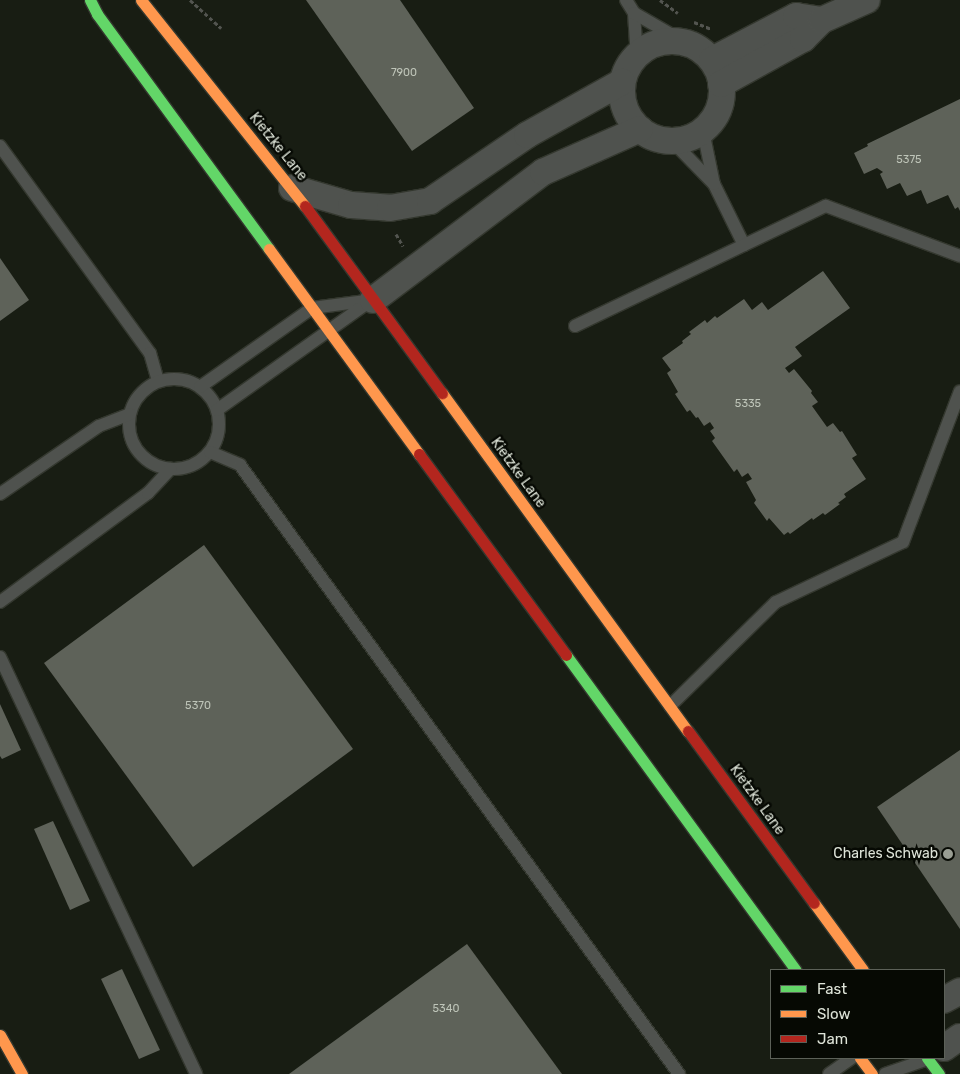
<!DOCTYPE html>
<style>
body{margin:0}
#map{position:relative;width:960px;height:1074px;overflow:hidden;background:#181d13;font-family:Rubik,sans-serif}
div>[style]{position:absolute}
.building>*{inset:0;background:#5e6259}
.path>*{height:3px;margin-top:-1.5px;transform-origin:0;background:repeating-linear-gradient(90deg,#535550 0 4px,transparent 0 6.5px)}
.roads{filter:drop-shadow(1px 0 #34382f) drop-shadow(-1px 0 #34382f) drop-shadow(0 1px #34382f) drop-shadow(0 -1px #34382f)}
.lane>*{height:12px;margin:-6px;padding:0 6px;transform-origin:6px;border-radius:6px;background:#4f524e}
.lane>.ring{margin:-6px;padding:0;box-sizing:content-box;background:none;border:12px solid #4f524e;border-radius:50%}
.street>*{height:26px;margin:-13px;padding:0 13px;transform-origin:13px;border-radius:13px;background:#4f524e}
.street>.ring{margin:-13px;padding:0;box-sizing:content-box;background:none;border:26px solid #4f524e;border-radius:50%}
.fast>*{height:11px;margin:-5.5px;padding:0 5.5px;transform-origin:5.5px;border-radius:5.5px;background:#63d668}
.slow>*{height:11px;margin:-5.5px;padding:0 5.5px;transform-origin:5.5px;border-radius:5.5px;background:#ff974d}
.jam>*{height:11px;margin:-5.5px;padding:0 5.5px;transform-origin:5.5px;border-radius:5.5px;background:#b3261e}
.dots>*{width:14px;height:14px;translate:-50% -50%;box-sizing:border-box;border:2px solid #060903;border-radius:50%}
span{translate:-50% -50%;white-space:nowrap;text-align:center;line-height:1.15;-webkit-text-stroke:5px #060903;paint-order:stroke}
.number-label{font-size:11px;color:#bec4b8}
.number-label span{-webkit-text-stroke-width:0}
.street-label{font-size:14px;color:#dee4d8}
.poi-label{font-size:14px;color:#dee4d8}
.right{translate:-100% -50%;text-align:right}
.legend{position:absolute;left:770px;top:969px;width:175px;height:90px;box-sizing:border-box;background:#060903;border:1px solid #5c6158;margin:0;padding:6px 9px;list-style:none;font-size:15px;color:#dee4d8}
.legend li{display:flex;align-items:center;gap:10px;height:25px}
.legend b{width:25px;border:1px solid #5c6158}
</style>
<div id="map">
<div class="building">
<i style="clip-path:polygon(306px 0,400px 0,474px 108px,412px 151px)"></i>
<i style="clip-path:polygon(960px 99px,960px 211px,958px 207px,955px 209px,948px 195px,927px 204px,921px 190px,907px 196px,900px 183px,887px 189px,880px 174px,883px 172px,877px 168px,864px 174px,854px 153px,868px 146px,867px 144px)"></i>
<i style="clip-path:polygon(0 258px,29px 300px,0 321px)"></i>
<i style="clip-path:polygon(823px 271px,850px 308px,795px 347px,802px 356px,785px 368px,789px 373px,794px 369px,812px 391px,811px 393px,818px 402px,812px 406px,827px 427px,833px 423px,840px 432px,842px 431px,857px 455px,852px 458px,866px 479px,844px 494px,846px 497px,838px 503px,840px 504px,825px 515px,823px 513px,813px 520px,812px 518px,790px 534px,788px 532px,784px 535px,769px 518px,767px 521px,754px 503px,756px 500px,746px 482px,752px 479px,748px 473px,742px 477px,737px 469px,734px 472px,712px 441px,715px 438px,710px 431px,714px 428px,710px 422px,704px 426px,698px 417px,696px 418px,690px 410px,687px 412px,675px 394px,678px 392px,667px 373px,671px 370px,662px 358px,683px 343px,682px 341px,691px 334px,689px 332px,705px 320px,707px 323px,715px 316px,717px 318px,744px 299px,752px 310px,762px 302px,768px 310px)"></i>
<i style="clip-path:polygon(204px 545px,353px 749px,193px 867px,44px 663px)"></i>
<i style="clip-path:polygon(0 704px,21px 750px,2px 759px,0 756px)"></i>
<i style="clip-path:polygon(960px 750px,960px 929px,877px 807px)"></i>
<i style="clip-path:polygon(53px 821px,90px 901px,70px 910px,34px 829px)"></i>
<i style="clip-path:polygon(467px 944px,562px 1074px,289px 1074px)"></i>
<i style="clip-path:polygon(122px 969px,160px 1050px,139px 1059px,101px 979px)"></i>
</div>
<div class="path">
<i style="left:190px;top:0;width:42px;rotate:42.1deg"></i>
<i style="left:660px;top:0;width:22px;rotate:36deg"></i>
<i style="left:694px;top:22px;width:18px;rotate:22deg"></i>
<i style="left:396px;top:234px;width:14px;rotate:60deg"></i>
</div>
<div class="roads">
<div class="lane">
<i style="left:626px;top:0;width:15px;rotate:58deg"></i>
<i style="left:634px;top:13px;width:45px;rotate:86.2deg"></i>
<i style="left:634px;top:13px;width:60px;rotate:30deg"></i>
<i style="left:703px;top:131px;width:54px;rotate:78.3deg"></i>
<i style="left:714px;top:184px;width:68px;rotate:63.8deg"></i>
<i style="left:672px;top:141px;width:60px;rotate:45.7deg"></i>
<i style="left:0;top:146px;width:256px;rotate:54.1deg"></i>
<i style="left:150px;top:353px;width:29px;rotate:74deg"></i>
<i style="left:575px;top:326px;width:278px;rotate:-25.6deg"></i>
<i style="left:826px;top:206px;width:143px;rotate:20.5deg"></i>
<i class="ring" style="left:129px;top:379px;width:78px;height:78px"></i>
<i style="left:200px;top:387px;width:137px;rotate:-35.2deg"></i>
<i style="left:312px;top:308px;width:62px;rotate:-7.5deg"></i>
<i style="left:217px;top:410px;width:190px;rotate:-35.4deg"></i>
<i style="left:210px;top:452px;width:33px;rotate:23deg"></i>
<i style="left:240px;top:465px;width:751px;rotate:54.21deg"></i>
<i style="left:0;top:494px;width:120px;rotate:-34.5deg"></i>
<i style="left:99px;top:426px;width:33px;rotate:-21deg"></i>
<i style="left:0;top:602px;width:184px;rotate:-36.4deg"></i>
<i style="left:148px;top:493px;width:33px;rotate:-47deg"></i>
<i style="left:0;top:657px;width:461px;rotate:64.8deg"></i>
<i style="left:670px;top:706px;width:148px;rotate:-44.5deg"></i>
<i style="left:776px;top:602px;width:140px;rotate:-25.3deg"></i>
<i style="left:903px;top:542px;width:161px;rotate:-69.3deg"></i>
<i style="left:829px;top:1074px;width:28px;rotate:-35deg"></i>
<i style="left:885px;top:1074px;width:46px;rotate:-19.2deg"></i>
</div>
<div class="street">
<i class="ring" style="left:622px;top:41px;width:74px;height:74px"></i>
<i style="left:712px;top:60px;width:95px;rotate:-27.6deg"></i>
<i style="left:796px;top:16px;width:26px;rotate:9deg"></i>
<i style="left:721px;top:84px;width:94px;rotate:-28.8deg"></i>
<i style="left:803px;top:39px;width:27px;rotate:-45deg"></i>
<i style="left:822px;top:20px;width:49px;rotate:-24deg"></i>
<i style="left:292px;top:188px;width:61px;rotate:16.1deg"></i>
<i style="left:351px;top:205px;width:39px;rotate:4deg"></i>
<i style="left:390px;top:208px;width:41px;rotate:-9.9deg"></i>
<i style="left:430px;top:201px;width:117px;rotate:-34.2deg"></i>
<i style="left:527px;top:135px;width:109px;rotate:-29.2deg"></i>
<i style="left:373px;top:300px;width:213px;rotate:-37deg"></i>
<i style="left:543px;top:172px;width:106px;rotate:-23.9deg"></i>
<i style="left:944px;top:1000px;width:18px;rotate:-29deg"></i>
<i style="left:944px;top:1048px;width:19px;rotate:-35deg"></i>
</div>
<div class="fast">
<i style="left:90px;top:0;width:16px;rotate:63deg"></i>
<i style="left:97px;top:14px;width:291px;rotate:53.8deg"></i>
<i style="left:566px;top:655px;width:390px;rotate:53.9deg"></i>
<i style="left:927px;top:1058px;width:20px;rotate:53deg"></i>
</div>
<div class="slow">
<i style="left:141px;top:0;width:263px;rotate:51.5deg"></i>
<i style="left:269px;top:249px;width:254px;rotate:53.8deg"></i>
<i style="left:442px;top:393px;width:418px;rotate:54deg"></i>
<i style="left:814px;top:903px;width:83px;rotate:53.8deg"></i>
<i style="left:0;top:1035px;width:45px;rotate:60.6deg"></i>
<i style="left:860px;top:1058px;width:20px;rotate:53deg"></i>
</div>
<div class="jam">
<i style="left:305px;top:206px;width:232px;rotate:53.8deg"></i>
<i style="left:419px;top:454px;width:249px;rotate:53.8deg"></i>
<i style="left:688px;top:731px;width:213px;rotate:53.8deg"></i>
</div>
</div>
<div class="dots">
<i style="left:948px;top:854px;background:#999e93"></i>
</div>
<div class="number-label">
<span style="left:404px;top:73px">7900</span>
<span style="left:909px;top:160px">5375</span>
<span style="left:748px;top:404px">5335</span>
<span style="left:198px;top:706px">5370</span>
<span style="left:446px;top:1009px">5340</span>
</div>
<div class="street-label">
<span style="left:278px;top:147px;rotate:51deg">Kietzke Lane</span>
<span style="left:518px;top:473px;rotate:54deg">Kietzke Lane</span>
<span style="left:757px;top:800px;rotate:54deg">Kietzke Lane</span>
</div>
<div class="poi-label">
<span class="right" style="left:938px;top:854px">Charles Schwab</span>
</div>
<ul class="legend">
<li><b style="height:6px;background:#63d668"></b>Fast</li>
<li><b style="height:6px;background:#ff974d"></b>Slow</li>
<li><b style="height:6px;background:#b3261e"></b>Jam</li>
</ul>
</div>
